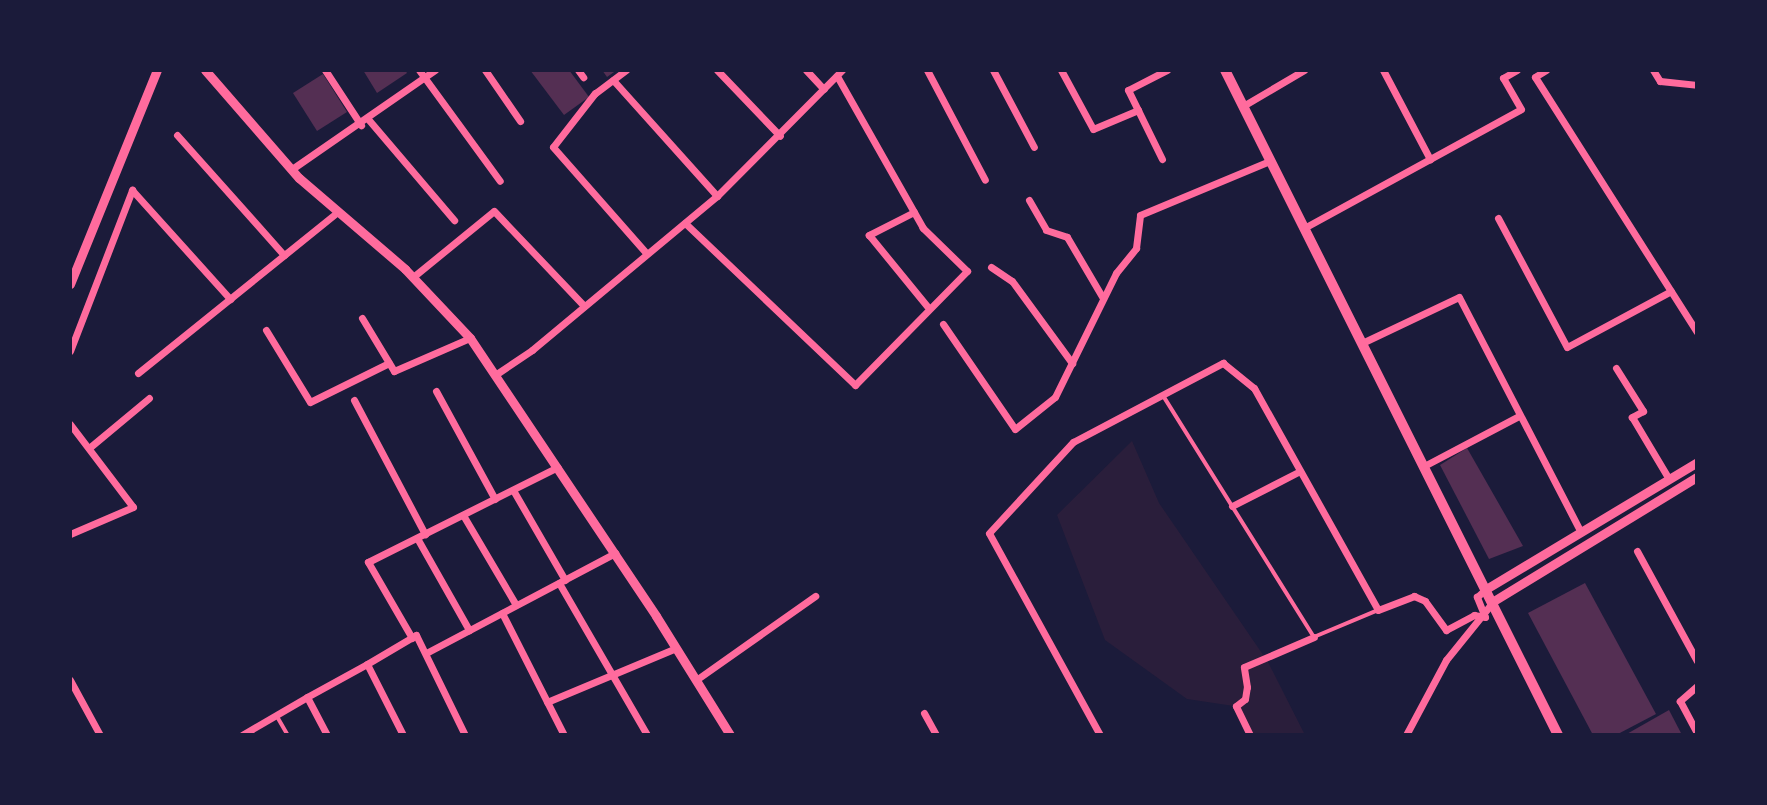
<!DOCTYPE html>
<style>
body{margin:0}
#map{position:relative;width:1767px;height:805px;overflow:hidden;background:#1b1b3a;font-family:"Golos Text",sans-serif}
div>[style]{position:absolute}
.green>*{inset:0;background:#2a1e3b}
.building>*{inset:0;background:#542f53}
.service>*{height:3.5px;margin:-1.75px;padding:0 1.75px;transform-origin:1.75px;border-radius:1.75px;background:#ff6b9d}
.minor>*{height:7px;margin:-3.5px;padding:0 3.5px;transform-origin:3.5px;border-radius:3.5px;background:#ff6b9d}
.tertiary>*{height:9px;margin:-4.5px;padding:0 4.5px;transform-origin:4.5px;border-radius:4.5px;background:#ff6b9d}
.secondary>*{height:10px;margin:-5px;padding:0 5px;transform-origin:5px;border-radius:5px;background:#ff6b9d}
span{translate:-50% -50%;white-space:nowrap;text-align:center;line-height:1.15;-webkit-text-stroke:5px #1b1b3a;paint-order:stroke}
.frame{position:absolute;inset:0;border:72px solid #1b1b3a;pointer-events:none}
</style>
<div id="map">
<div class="green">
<i style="clip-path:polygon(1132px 441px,1159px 503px,1268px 662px,1305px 735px,1249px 735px,1234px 706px,1187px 699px,1105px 640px,1057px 515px)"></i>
</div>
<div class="building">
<i style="clip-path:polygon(363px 70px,405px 70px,407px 73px,377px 93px)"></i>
<i style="clip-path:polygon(530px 70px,569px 70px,589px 97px,564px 115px)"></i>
<i style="clip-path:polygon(602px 70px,617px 70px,607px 77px)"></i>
<i style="clip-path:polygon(323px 74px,347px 112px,317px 131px,293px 93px)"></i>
<i style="clip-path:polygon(1467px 448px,1523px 546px,1489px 559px,1440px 465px)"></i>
<i style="clip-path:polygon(1585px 583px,1656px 714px,1616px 735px,1593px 735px,1528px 613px)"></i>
<i style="clip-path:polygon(1669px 710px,1682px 735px,1625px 735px)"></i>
</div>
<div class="service">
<i style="left:1163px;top:395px;width:285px;rotate:58deg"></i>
<i style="left:1314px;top:637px;width:67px;rotate:-22.8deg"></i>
<i style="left:277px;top:716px;width:22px;rotate:60deg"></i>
</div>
<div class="minor">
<i style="left:325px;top:70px;width:66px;rotate:56.8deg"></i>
<i style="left:419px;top:70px;width:137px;rotate:53.9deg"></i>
<i style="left:485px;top:70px;width:62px;rotate:55.5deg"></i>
<i style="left:578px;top:70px;width:9px;rotate:54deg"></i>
<i style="left:626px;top:70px;width:39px;rotate:143deg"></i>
<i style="left:595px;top:93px;width:68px;rotate:127.9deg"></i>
<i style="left:553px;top:147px;width:142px;rotate:48.7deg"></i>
<i style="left:717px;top:70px;width:91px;rotate:46.3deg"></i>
<i style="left:806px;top:70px;width:26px;rotate:47deg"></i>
<i style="left:927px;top:70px;width:124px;rotate:62.2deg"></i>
<i style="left:993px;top:70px;width:87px;rotate:62deg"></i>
<i style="left:1061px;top:70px;width:67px;rotate:61.5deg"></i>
<i style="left:1093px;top:129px;width:49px;rotate:-22.9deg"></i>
<i style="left:1383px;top:70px;width:101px;rotate:62.2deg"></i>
<i style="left:1546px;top:70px;width:13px;rotate:148deg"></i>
<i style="left:1535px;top:77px;width:302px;rotate:57.6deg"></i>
<i style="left:1653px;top:70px;width:13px;rotate:58deg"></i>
<i style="left:1660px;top:81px;width:37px;rotate:6deg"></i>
<i style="left:613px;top:80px;width:156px;rotate:48.1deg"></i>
<i style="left:1243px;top:106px;width:71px;rotate:-30.5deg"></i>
<i style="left:368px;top:119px;width:133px;rotate:49.6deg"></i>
<i style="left:177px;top:135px;width:161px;rotate:48.3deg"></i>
<i style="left:1162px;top:159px;width:77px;rotate:-116.2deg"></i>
<i style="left:1128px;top:90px;width:44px;rotate:-27.1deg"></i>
<i style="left:292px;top:169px;width:174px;rotate:-34.7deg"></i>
<i style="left:1029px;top:200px;width:34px;rotate:60deg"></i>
<i style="left:1046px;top:230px;width:22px;rotate:18deg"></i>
<i style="left:1067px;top:237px;width:71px;rotate:59.5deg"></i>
<i style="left:914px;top:212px;width:51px;rotate:152.9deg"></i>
<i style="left:869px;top:235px;width:92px;rotate:50.8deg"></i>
<i style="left:1498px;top:218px;width:146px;rotate:61.9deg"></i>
<i style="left:1567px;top:347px;width:118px;rotate:-28.3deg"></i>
<i style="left:685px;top:223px;width:235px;rotate:43.6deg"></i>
<i style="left:855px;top:385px;width:160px;rotate:-45.5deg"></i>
<i style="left:967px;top:271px;width:62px;rotate:-135.7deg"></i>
<i style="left:923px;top:228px;width:175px;rotate:-119.5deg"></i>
<i style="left:1304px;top:228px;width:247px;rotate:-28.7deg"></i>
<i style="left:1521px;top:109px;width:36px;rotate:-120deg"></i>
<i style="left:1503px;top:78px;width:16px;rotate:-30deg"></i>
<i style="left:991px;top:267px;width:25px;rotate:34deg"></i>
<i style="left:1012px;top:281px;width:102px;rotate:53.8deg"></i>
<i style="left:413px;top:277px;width:104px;rotate:-39.2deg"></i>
<i style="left:494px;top:211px;width:131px;rotate:46.5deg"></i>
<i style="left:362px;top:318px;width:62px;rotate:58.9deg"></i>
<i style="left:394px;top:371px;width:83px;rotate:-23.5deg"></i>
<i style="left:943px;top:324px;width:127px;rotate:55.6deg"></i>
<i style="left:1015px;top:429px;width:51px;rotate:-38.7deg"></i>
<i style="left:1055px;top:397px;width:138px;rotate:-63.8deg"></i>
<i style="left:1116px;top:273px;width:32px;rotate:-51deg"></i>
<i style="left:1136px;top:248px;width:33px;rotate:-83deg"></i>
<i style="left:1140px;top:215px;width:141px;rotate:-22.6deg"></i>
<i style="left:266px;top:330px;width:84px;rotate:58.6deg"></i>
<i style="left:310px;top:402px;width:88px;rotate:-26.3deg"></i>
<i style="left:1362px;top:343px;width:107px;rotate:-25.4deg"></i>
<i style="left:1459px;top:297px;width:265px;rotate:62.6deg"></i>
<i style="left:70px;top:351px;width:173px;rotate:-68.9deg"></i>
<i style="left:132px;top:190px;width:147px;rotate:48deg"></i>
<i style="left:1616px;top:368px;width:51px;rotate:57.9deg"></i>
<i style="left:1643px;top:411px;width:13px;rotate:151deg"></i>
<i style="left:1632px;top:417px;width:72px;rotate:59.2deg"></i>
<i style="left:138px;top:373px;width:253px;rotate:-38.9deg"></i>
<i style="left:495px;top:375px;width:45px;rotate:-34deg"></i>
<i style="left:532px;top:350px;width:241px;rotate:-39.8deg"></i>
<i style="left:717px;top:196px;width:177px;rotate:-45.2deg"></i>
<i style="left:436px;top:391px;width:123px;rotate:61.4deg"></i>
<i style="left:354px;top:400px;width:152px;rotate:62.1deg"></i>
<i style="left:70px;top:424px;width:104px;rotate:52.8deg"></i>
<i style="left:133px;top:507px;width:69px;rotate:156.8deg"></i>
<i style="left:89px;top:448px;width:78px;rotate:-39.8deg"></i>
<i style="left:1424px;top:466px;width:107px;rotate:-27.8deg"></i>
<i style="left:513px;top:490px;width:104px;rotate:60deg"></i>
<i style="left:1232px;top:506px;width:76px;rotate:-27.2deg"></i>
<i style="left:463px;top:515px;width:104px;rotate:59.5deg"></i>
<i style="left:417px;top:538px;width:106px;rotate:60.5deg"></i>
<i style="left:1637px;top:551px;width:125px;rotate:61.4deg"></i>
<i style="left:559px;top:583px;width:176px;rotate:59.9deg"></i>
<i style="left:502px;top:613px;width:137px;rotate:63.1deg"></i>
<i style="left:1485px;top:617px;width:22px;rotate:-112deg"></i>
<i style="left:1477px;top:597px;width:12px;rotate:-42deg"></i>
<i style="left:412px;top:638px;width:88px;rotate:-120.1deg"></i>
<i style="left:368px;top:562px;width:212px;rotate:-26.6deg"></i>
<i style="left:428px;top:652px;width:212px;rotate:-27.9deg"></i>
<i style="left:367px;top:664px;width:57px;rotate:-30.6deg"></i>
<i style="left:416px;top:635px;width:111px;rotate:63.9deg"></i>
<i style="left:70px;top:680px;width:63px;rotate:61.4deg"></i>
<i style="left:696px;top:680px;width:146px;rotate:-35.2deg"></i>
<i style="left:1697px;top:686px;width:23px;rotate:139deg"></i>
<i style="left:1680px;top:701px;width:36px;rotate:62deg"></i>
<i style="left:307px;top:697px;width:68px;rotate:-28.8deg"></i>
<i style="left:367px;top:664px;width:80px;rotate:63.1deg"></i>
<i style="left:547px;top:702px;width:140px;rotate:-22.7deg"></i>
<i style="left:924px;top:713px;width:25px;rotate:61deg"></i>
<i style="left:242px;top:735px;width:75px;rotate:-30.3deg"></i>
<i style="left:307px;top:697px;width:43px;rotate:62.2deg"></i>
<i style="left:1100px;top:735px;width:230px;rotate:-118.8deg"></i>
<i style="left:989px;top:533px;width:124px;rotate:-47.3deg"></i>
<i style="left:1073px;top:442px;width:170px;rotate:-27.8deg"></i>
<i style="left:1223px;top:363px;width:40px;rotate:39deg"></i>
<i style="left:1254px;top:388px;width:254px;rotate:60.8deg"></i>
<i style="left:1378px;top:610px;width:39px;rotate:-21deg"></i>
<i style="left:1414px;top:596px;width:12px;rotate:24deg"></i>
<i style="left:1425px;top:601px;width:36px;rotate:54deg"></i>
<i style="left:1446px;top:630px;width:32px;rotate:-28deg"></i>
<i style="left:1474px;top:615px;width:11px;rotate:10deg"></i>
<i style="left:1250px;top:735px;width:32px;rotate:-116deg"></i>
<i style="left:1236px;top:706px;width:11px;rotate:-38deg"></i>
<i style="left:1245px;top:699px;width:12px;rotate:-81deg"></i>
<i style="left:1247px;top:687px;width:20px;rotate:-99deg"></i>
<i style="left:1244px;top:667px;width:76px;rotate:-23.2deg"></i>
<i style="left:1406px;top:735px;width:85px;rotate:-61.9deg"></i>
<i style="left:1446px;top:660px;width:73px;rotate:-51.1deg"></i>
</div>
<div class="tertiary">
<i style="left:205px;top:70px;width:143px;rotate:49deg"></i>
<i style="left:299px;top:178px;width:140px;rotate:40.6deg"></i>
<i style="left:405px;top:269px;width:95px;rotate:46.7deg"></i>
<i style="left:470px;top:338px;width:334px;rotate:56.2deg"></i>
<i style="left:656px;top:616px;width:140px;rotate:58.1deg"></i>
<i style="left:70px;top:284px;width:231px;rotate:-67.9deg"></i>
<i style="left:1486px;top:589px;width:246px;rotate:-31deg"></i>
<i style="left:1492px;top:602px;width:240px;rotate:-31.4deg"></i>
</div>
<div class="secondary">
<i style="left:1225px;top:70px;width:744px;rotate:63.4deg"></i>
</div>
<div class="frame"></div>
</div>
